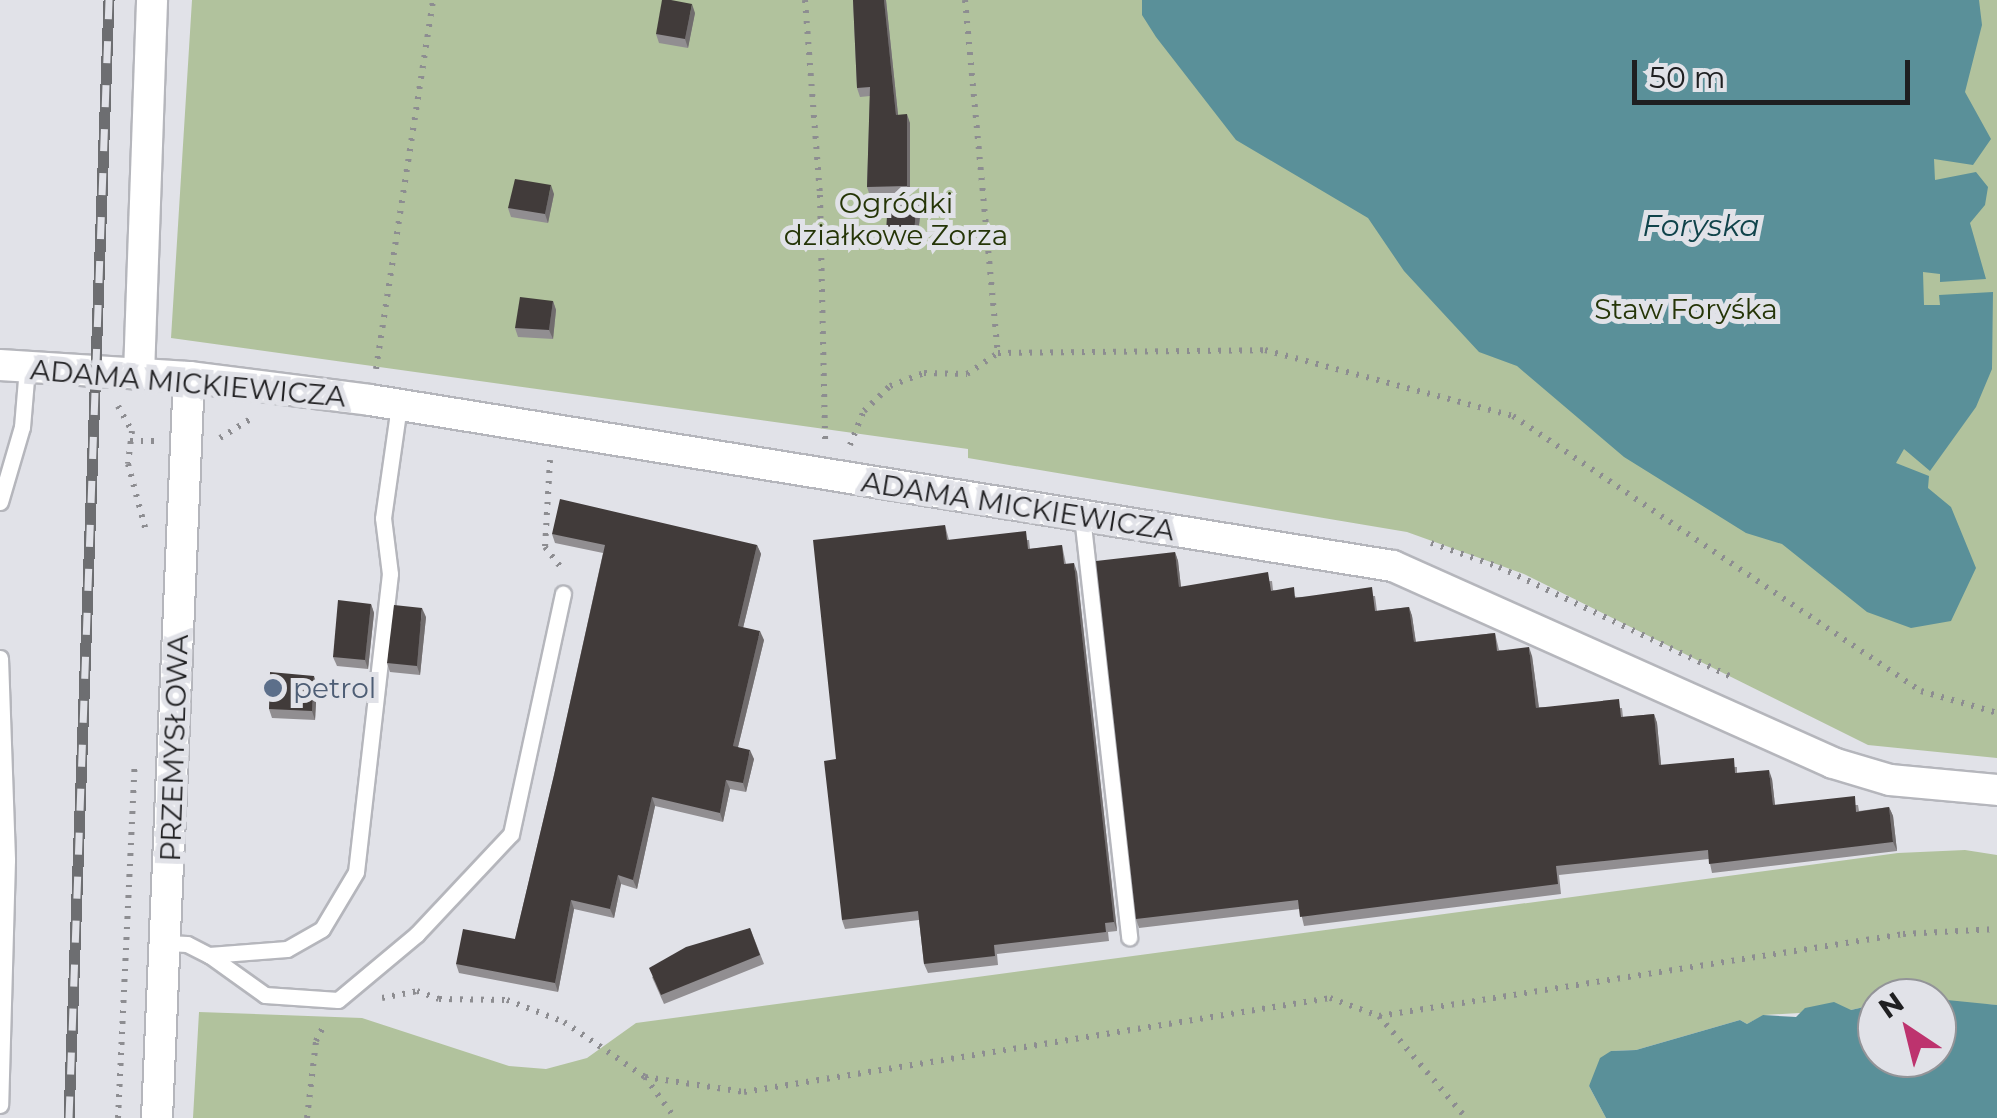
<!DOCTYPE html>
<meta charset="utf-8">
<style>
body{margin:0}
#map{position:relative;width:1997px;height:1118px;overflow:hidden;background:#e1e2e8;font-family:Montserrat,sans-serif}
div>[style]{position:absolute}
.green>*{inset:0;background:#b1c29d}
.water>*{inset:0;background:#5a9099}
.path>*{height:6px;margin-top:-3px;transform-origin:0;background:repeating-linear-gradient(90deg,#8d8d91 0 2.5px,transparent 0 10.5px)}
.roads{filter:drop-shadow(2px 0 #b5b6bc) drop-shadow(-2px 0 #b5b6bc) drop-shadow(0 2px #b5b6bc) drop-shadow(0 -2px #b5b6bc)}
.service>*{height:15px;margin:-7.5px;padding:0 7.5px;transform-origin:7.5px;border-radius:7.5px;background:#fff}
.minor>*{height:30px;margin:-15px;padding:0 15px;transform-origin:15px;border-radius:15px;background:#fff}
.rail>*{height:11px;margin-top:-5.5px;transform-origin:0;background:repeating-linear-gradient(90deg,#e1e2e8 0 22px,#6d6e71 0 44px);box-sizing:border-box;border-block:2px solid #6d6e71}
.wall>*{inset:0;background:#918e91}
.shaded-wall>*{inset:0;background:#716d6e}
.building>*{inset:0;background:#413b3a}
.dots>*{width:28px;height:28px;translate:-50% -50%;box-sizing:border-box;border:5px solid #e1e2e8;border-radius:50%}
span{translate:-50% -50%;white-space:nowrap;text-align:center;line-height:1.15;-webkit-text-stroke:10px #e1e2e8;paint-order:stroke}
.park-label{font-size:28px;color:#253507}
.street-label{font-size:28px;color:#1f1f21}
.service-label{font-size:28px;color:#4e5e75}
.left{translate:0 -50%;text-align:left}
.water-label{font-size:30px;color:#10434a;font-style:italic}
.north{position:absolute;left:1857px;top:978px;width:100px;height:100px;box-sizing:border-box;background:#e1e2e8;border:2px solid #939498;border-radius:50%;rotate:325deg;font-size:28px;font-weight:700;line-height:40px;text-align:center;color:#1f1f21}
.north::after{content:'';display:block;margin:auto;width:35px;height:45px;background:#bd336e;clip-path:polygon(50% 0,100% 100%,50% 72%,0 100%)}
.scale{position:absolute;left:1632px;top:60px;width:278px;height:45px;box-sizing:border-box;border:5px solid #1f1f21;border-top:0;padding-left:12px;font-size:30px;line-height:35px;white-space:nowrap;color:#1f1f21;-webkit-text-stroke:8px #e1e2e8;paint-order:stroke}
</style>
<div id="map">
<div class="green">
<i style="clip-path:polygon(192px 0,1997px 0,1997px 758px,1868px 745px,1524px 574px,1407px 532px,968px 458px,968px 449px,171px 338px)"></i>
<i style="clip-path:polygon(1965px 850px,1997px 855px,1997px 1005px,1877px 998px,1877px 1004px,1851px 1010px,1764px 1015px,1747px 1024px,1740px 1020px,1636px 1050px,1611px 1051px,1589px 1086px,1606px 1118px,193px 1118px,199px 1012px,362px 1018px,509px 1066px,546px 1069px,587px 1058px,636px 1023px,1898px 853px)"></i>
</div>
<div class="water">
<i style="clip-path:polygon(1142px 0,1979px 0,1982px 25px,1965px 92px,1991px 139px,1973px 165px,1934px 159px,1935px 180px,1976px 172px,1988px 187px,1985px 205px,1970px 223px,1986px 279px,1940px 282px,1940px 274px,1923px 272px,1924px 305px,1940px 305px,1939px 295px,1993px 292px,1992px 369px,1976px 407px,1930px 471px,1904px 449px,1896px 463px,1929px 476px,1928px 488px,1951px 507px,1976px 568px,1951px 621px,1911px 628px,1867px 612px,1782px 544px,1746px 533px,1624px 457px,1517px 366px,1479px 352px,1404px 271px,1368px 218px,1236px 140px,1156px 37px,1142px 15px)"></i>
<i style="clip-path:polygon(1937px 999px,1997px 1005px,1997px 1118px,1606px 1118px,1589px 1086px,1600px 1058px,1611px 1051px,1636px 1050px,1740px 1020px,1747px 1024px,1763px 1015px,1796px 1017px,1805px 1008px,1834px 1002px,1851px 1010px,1877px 1004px,1877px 1058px,1937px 1058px)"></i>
</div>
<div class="path">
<i style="left:805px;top:0;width:196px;rotate:85.6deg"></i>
<i style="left:820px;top:195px;width:246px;rotate:88.8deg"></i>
<i style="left:965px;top:0;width:355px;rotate:84.7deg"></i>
<i style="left:376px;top:369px;width:373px;rotate:-81.2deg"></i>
<i style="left:118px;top:406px;width:29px;rotate:61deg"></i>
<i style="left:132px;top:431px;width:33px;rotate:97deg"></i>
<i style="left:128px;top:464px;width:69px;rotate:75deg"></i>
<i style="left:220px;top:438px;width:38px;rotate:-32deg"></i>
<i style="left:130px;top:441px;width:24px"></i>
<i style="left:850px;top:445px;width:37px;rotate:-68deg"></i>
<i style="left:864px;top:411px;width:36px;rotate:-44deg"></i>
<i style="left:890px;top:386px;width:36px;rotate:-21deg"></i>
<i style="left:924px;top:373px;width:43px;rotate:1.3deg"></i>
<i style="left:967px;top:374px;width:37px;rotate:-34deg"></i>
<i style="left:998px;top:353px;width:267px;rotate:-0.6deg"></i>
<i style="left:1265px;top:350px;width:257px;rotate:14.9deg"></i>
<i style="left:1513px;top:416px;width:492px;rotate:34deg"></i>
<i style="left:1921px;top:691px;width:79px;rotate:16.1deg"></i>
<i style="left:550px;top:460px;width:87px;rotate:93.3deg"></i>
<i style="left:545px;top:547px;width:31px;rotate:52deg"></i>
<i style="left:1431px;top:543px;width:72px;rotate:19.4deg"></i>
<i style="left:1499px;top:567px;width:255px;rotate:25.3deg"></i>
<i style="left:382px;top:998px;width:36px;rotate:-11deg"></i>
<i style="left:417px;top:991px;width:23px;rotate:20deg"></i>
<i style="left:439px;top:999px;width:68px;rotate:0.8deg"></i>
<i style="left:507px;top:1000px;width:61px;rotate:21.1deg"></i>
<i style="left:564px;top:1022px;width:98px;rotate:34.2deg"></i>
<i style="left:645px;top:1077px;width:51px;rotate:53.8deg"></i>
<i style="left:1379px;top:1016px;width:134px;rotate:49.5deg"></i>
<i style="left:645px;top:1077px;width:100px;rotate:8.6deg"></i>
<i style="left:744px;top:1092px;width:593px;rotate:-9.11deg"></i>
<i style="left:1330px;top:998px;width:52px;rotate:20.2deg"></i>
<i style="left:1379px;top:1016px;width:530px;rotate:-8.89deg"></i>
<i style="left:1903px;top:934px;width:94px;rotate:-3deg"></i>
<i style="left:118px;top:1118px;width:355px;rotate:-87.3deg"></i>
<i style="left:307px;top:1118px;width:78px;rotate:-83.3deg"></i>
<i style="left:316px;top:1041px;width:18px;rotate:-63deg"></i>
</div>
<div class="roads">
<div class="service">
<i style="left:0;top:502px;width:78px;rotate:-73.7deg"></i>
<i style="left:22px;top:427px;width:59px;rotate:-85.2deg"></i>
<i style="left:1082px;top:516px;width:424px;rotate:83.6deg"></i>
<i style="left:0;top:658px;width:202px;rotate:88deg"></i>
<i style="left:7px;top:860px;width:245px;rotate:91.6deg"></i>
<i style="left:166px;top:943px;width:21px;rotate:3deg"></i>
<i style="left:187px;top:944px;width:25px;rotate:27deg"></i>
<i style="left:209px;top:955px;width:78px;rotate:-4.4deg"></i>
<i style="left:287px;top:949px;width:40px;rotate:-29.7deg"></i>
<i style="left:322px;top:929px;width:66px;rotate:-59.2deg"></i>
<i style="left:356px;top:872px;width:300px;rotate:-83.5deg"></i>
<i style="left:390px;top:574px;width:56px;rotate:-97.1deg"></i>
<i style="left:383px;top:518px;width:114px;rotate:-81.9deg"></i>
<i style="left:209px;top:955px;width:69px;rotate:35.5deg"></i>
<i style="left:265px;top:995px;width:73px;rotate:3.9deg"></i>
<i style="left:338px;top:1000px;width:103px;rotate:-39.9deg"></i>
<i style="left:417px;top:934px;width:137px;rotate:-46.8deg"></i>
<i style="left:511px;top:834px;width:246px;rotate:-77.8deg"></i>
</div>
<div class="minor">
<i style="left:0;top:365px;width:189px;rotate:3.6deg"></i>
<i style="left:189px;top:377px;width:182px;rotate:7.2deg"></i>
<i style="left:370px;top:400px;width:1036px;rotate:9.22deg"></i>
<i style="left:1393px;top:566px;width:482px;rotate:24.1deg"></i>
<i style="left:1833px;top:763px;width:59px;rotate:16.6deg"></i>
<i style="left:1890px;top:780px;width:107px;rotate:5.3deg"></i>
<i style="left:139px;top:374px;width:374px;rotate:-88deg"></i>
<i style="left:157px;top:1118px;width:742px;rotate:-87.53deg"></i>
</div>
</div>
<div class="rail">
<i style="left:69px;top:1118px;width:1119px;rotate:-87.95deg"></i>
</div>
<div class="wall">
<i style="clip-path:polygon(853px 0,886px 0,898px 115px,910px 123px,910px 195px,870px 196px,867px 187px,870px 96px,860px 97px,857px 88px)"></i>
<i style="clip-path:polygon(695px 13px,688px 48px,659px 43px,656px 34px)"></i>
<i style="clip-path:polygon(554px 194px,548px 223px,511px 217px,508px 208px)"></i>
<i style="clip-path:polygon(917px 199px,921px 208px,917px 242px,889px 242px,886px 233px)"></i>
<i style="clip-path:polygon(553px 301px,556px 310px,553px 339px,518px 337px,515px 328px)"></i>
<i style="clip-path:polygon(945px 525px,949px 540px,1029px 540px,1030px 549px,1062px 545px,1066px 564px,1077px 572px,1117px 931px,1108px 932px,1109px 941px,997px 954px,998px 965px,928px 973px,924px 964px,919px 920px,845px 929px,842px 920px,836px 759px)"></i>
<i style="clip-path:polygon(552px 534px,757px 545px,761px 554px,743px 628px,764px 640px,738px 747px,754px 759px,746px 792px,730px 789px,723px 822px,655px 806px,637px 889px,621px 884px,614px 918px,574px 909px,558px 992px,459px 973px,456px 964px,515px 939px,554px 775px,603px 553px,555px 543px)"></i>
<i style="clip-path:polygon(1175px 552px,1178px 561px,1181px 587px,1272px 581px,1273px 590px,1297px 597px,1375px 596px,1377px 611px,1409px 607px,1412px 616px,1416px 642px,1495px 633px,1499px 650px,1532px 656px,1539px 707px,1622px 708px,1623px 717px,1654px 714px,1657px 723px,1661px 765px,1737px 767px,1737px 773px,1772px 779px,1775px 805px,1858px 805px,1859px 811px,1889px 807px,1893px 816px,1897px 851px,1712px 873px,1709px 859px,1559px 875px,1561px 894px,1304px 926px,1300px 909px,1139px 928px,1136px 919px)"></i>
<i style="clip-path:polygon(371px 604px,374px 613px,368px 669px,337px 666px,333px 657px)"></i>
<i style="clip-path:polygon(426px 617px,420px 675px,390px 672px,387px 663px)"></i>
<i style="clip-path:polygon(317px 685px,315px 720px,272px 718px,269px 709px)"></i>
<i style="clip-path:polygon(750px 928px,764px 964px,664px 1004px,652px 977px)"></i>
</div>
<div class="shaded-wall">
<i style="clip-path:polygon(884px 0,886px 0,899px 124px,896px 115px)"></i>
<i style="clip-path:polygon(692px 4px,695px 13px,688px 48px,685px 39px)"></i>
<i style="clip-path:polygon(907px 114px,910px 123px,910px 195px,907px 186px)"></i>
<i style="clip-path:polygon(551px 185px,554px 194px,548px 223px,545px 214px)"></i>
<i style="clip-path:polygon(917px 199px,921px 208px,917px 242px,914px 233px)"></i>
<i style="clip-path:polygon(553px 301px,556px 310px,553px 339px,549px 330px)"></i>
<i style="clip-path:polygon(757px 545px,761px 554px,741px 636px,738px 626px)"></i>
<i style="clip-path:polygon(1175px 552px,1178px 561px,1182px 596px,1179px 587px)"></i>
<i style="clip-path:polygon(1074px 563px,1077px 572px,1117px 931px,1114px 922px)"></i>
<i style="clip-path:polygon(371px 604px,374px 613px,368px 669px,365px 660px)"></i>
<i style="clip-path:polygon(1409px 607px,1412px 616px,1417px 651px,1414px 642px)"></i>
<i style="clip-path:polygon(422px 608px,426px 617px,420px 675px,417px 666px)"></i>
<i style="clip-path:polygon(760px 631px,764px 640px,736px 755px,733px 746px)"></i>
<i style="clip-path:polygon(1529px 647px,1532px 656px,1540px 717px,1536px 708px)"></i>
<i style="clip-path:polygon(314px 676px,317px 685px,315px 720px,312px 711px)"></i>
<i style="clip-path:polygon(1654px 714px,1657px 723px,1662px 774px,1659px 765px)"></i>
<i style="clip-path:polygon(750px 750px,754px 759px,746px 792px,743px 783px)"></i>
<i style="clip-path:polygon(1769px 770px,1772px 779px,1776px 814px,1773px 805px)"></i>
<i style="clip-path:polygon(726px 780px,730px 789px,723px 822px,720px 813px)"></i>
<i style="clip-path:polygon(652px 797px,655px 806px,637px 889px,633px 880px)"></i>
<i style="clip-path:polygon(1889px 807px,1893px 816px,1897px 851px,1893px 842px)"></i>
<i style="clip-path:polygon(618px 875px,621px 884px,614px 918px,610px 909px)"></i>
<i style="clip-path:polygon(571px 900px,574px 909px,558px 992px,555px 983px)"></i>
</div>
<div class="building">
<i style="clip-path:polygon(662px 0,671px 0,692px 4px,685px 39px,656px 34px)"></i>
<i style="clip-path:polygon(853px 0,884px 0,896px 115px,907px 114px,907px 186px,867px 187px,870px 87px,857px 88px)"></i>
<i style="clip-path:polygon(515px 179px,551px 185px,545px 214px,508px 208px)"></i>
<i style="clip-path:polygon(888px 199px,917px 199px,914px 233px,886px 233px)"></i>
<i style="clip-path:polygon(520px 297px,553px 301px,549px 330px,515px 328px)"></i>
<i style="clip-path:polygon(560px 499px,757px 545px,738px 626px,760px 631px,733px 746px,750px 750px,743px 783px,726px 780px,720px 813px,652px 797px,633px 880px,618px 875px,610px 909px,571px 900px,555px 983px,456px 964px,463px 929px,515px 939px,554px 775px,605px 545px,552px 534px)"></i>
<i style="clip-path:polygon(945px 525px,947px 540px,1026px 531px,1028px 549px,1062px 545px,1064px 564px,1074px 563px,1114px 922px,1105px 923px,1106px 932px,994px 945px,995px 956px,924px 964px,918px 911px,842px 920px,824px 761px,836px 759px,813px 540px)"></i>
<i style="clip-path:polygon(1175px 552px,1179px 587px,1268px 572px,1271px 591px,1294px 587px,1295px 598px,1372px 587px,1375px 611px,1409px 607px,1414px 642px,1495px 633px,1497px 651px,1529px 647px,1536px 708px,1619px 699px,1621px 717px,1654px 714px,1659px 765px,1734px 758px,1735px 773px,1769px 770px,1773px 805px,1855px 796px,1856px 812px,1889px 807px,1893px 842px,1709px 864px,1708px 850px,1556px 866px,1558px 884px,1300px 917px,1298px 900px,1136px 919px,1096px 561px)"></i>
<i style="clip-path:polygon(338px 600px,371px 604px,365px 660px,333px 657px)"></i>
<i style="clip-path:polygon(394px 605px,422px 608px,417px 666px,387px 663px)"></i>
<i style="clip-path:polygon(270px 672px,314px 676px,312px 711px,269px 709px)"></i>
<i style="clip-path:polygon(750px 928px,760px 955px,661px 995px,649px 968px,686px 947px)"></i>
</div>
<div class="dots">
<i style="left:273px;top:688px;background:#5c6f8a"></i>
</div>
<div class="park-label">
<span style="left:896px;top:219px">Ogródki<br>działkowe Zorza</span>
<span style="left:1686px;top:309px">Staw Foryśka</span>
</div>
<div class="street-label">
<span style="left:188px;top:383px;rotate:5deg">ADAMA MICKIEWICZA</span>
<span style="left:1018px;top:506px;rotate:9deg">ADAMA MICKIEWICZA</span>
<span style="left:174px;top:748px;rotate:-88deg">PRZEMYSŁOWA</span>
</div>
<div class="service-label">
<span class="left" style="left:293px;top:688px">petrol</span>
</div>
<div class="water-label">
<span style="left:1701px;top:226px">Foryska</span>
</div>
<div class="north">N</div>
<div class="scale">50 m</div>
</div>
